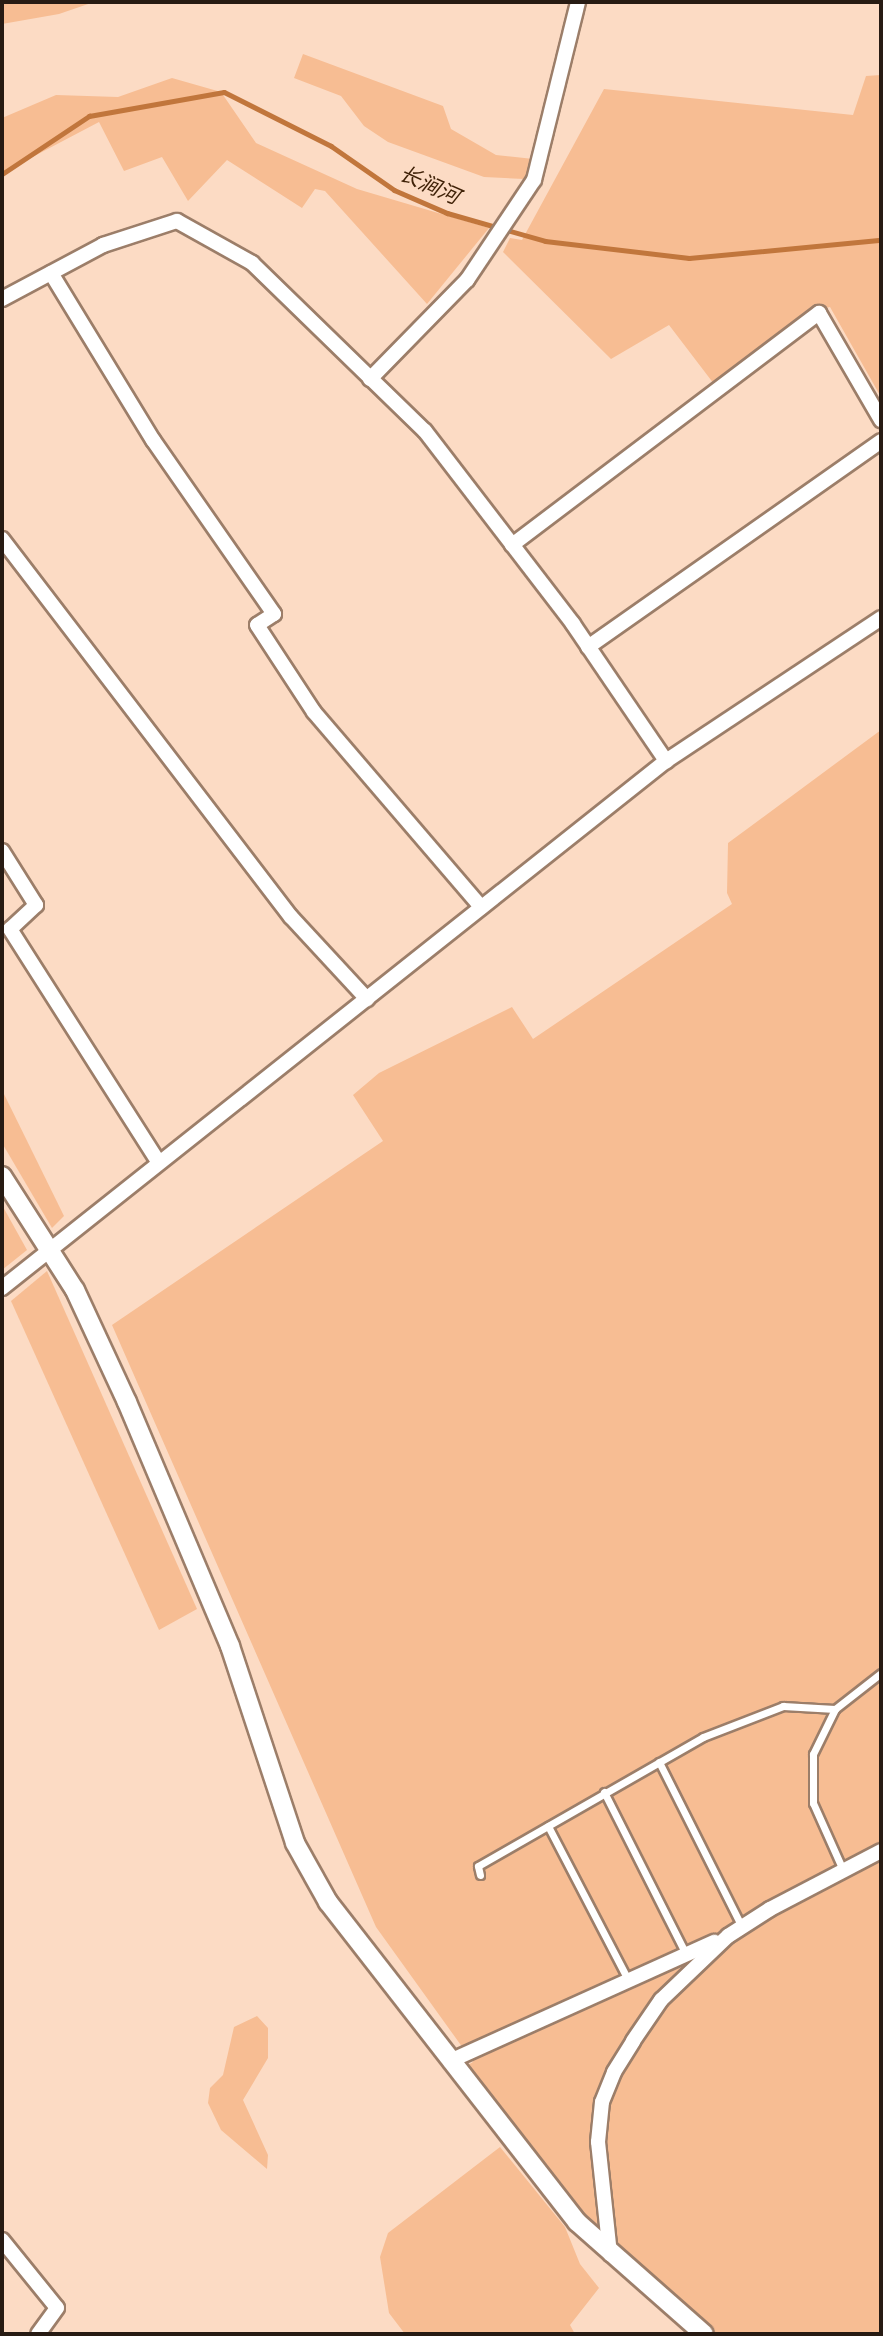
<!DOCTYPE html>
<meta charset="utf-8">
<style>
body{margin:0}
#map{position:relative;width:883px;height:2336px;overflow:hidden;background:#fcdbc4;font-family:"Alegreya Sans","Noto Sans SC",sans-serif}
div>[style]{position:absolute}
.green>*{inset:0;background:#f7bd93}
.stream>*{height:5px;margin:-2.5px;padding:0 2.5px;transform-origin:2.5px;border-radius:2.5px;background:#c1763c}
.roads{filter:drop-shadow(2px 0 #9c7e69) drop-shadow(-2px 0 #9c7e69) drop-shadow(0 2px #9c7e69) drop-shadow(0 -2px #9c7e69)}
.service>*{height:7px;margin:-3.5px;padding:0 3.5px;transform-origin:3.5px;border-radius:3.5px;background:#fff}
.minor>*{height:14px;margin:-7px;padding:0 7px;transform-origin:7px;border-radius:7px;background:#fff}
.tertiary>*{height:18px;margin:-9px;padding:0 9px;transform-origin:9px;border-radius:9px;background:#fff}
span{translate:-50% -50%;white-space:nowrap;text-align:center;line-height:1.15;-webkit-text-stroke:7px #fcdbc4;paint-order:stroke}
.water-label{font-size:21px;color:#402208;font-style:italic}
.frame{position:absolute;inset:0;border:4px solid #271b13;pointer-events:none}
</style>
<div id="map">
<div class="green">
<i style="clip-path:polygon(2px 2px,94px 2px,59px 14px,2px 24px)"></i>
<i style="clip-path:polygon(303px 54px,443px 106px,451px 129px,496px 155px,543px 160px,524px 179px,484px 177px,388px 142px,364px 126px,341px 96px,294px 78px)"></i>
<i style="clip-path:polygon(881px 75px,881px 397px,830px 307px,813px 311px,714px 384px,669px 325px,611px 359px,503px 252px,510px 238px,522px 240px,604px 89px,853px 115px,866px 76px)"></i>
<i style="clip-path:polygon(172px 78px,221px 92px,256px 143px,357px 189px,489px 228px,427px 304px,325px 191px,315px 189px,302px 208px,227px 160px,188px 201px,162px 157px,124px 171px,99px 122px,2px 173px,2px 118px,56px 95px,118px 97px)"></i>
<i style="clip-path:polygon(881px 730px,881px 2334px,711px 2334px,610px 2255px,561px 2185px,483px 2098px,468px 2065px,473px 2062px,376px 1927px,112px 1325px,383px 1141px,353px 1095px,379px 1073px,512px 1007px,533px 1039px,732px 904px,727px 893px,728px 843px)"></i>
<i style="clip-path:polygon(2px 1090px,64px 1216px,52px 1228px,2px 1143px)"></i>
<i style="clip-path:polygon(2px 1205px,27px 1250px,2px 1270px)"></i>
<i style="clip-path:polygon(47px 1271px,197px 1609px,159px 1630px,11px 1301px)"></i>
<i style="clip-path:polygon(257px 2016px,268px 2028px,268px 2058px,243px 2100px,268px 2155px,267px 2169px,221px 2130px,208px 2103px,210px 2088px,223px 2075px,234px 2027px)"></i>
<i style="clip-path:polygon(500px 2147px,565px 2227px,580px 2264px,599px 2288px,570px 2325px,575px 2334px,405px 2334px,389px 2313px,380px 2257px,388px 2233px)"></i>
</div>
<div class="stream">
<i style="left:2px;top:174px;width:105px;rotate:-33.7deg"></i>
<i style="left:89px;top:116px;width:137px;rotate:-10.1deg"></i>
<i style="left:224px;top:92px;width:120px;rotate:26.8deg"></i>
<i style="left:331px;top:146px;width:77px;rotate:34.9deg"></i>
<i style="left:394px;top:190px;width:58px;rotate:23.5deg"></i>
<i style="left:447px;top:213px;width:102px;rotate:15.9deg"></i>
<i style="left:545px;top:241px;width:145px;rotate:6.7deg"></i>
<i style="left:689px;top:258px;width:193px;rotate:-5.4deg"></i>
</div>
<div class="roads">
<div class="service">
<i style="left:659px;top:1762px;width:185px;rotate:63.3deg"></i>
<i style="left:604px;top:1792px;width:182px;rotate:63.2deg"></i>
<i style="left:548px;top:1826px;width:174px;rotate:62.5deg"></i>
<i style="left:843px;top:1870px;width:73px;rotate:-114.1deg"></i>
<i style="left:813px;top:1803px;width:49px;rotate:-90deg"></i>
<i style="left:813px;top:1754px;width:50px;rotate:-63.9deg"></i>
<i style="left:835px;top:1709px;width:58px;rotate:-38deg"></i>
<i style="left:480px;top:1875px;width:9px;rotate:-103deg"></i>
<i style="left:478px;top:1866px;width:259px;rotate:-29.8deg"></i>
<i style="left:703px;top:1737px;width:86px;rotate:-21.2deg"></i>
<i style="left:783px;top:1706px;width:52px;rotate:3.3deg"></i>
</div>
<div class="minor">
<i style="left:51px;top:273px;width:196px;rotate:58.6deg"></i>
<i style="left:153px;top:440px;width:212px;rotate:55.2deg"></i>
<i style="left:274px;top:614px;width:20px;rotate:147deg"></i>
<i style="left:257px;top:625px;width:104px;rotate:56.8deg"></i>
<i style="left:314px;top:712px;width:257px;rotate:49.4deg"></i>
<i style="left:2px;top:299px;width:115px;rotate:-28.1deg"></i>
<i style="left:103px;top:245px;width:78px;rotate:-18deg"></i>
<i style="left:177px;top:221px;width:86px;rotate:29.2deg"></i>
<i style="left:252px;top:263px;width:241px;rotate:44.2deg"></i>
<i style="left:425px;top:431px;width:243px;rotate:52.5deg"></i>
<i style="left:573px;top:624px;width:166px;rotate:55.8deg"></i>
<i style="left:370px;top:379px;width:139px;rotate:-45.6deg"></i>
<i style="left:467px;top:280px;width:120px;rotate:-56.2deg"></i>
<i style="left:534px;top:180px;width:183px;rotate:-76.1deg"></i>
<i style="left:2px;top:539px;width:476px;rotate:52.6deg"></i>
<i style="left:291px;top:917px;width:112px;rotate:47.2deg"></i>
<i style="left:512px;top:545px;width:385px;rotate:-37.1deg"></i>
<i style="left:819px;top:313px;width:124px;rotate:59.9deg"></i>
<i style="left:588px;top:647px;width:358px;rotate:-35.1deg"></i>
<i style="left:2px;top:851px;width:64px;rotate:57.8deg"></i>
<i style="left:36px;top:905px;width:35px;rotate:137deg"></i>
<i style="left:10px;top:929px;width:277px;rotate:57.5deg"></i>
<i style="left:2px;top:1288px;width:848px;rotate:-38.44deg"></i>
<i style="left:666px;top:761px;width:258px;rotate:-33.6deg"></i>
<i style="left:450px;top:2061px;width:290px;rotate:-24.3deg"></i>
<i style="left:2px;top:2240px;width:87px;rotate:51deg"></i>
<i style="left:57px;top:2308px;width:32px;rotate:126deg"></i>
<i style="left:610px;top:2254px;width:113px;rotate:-96.1deg"></i>
<i style="left:598px;top:2142px;width:40px;rotate:-84.3deg"></i>
<i style="left:602px;top:2102px;width:32px;rotate:-68deg"></i>
<i style="left:614px;top:2072px;width:36px;rotate:-58deg"></i>
<i style="left:633px;top:2041px;width:50px;rotate:-55.7deg"></i>
<i style="left:661px;top:2000px;width:93px;rotate:-43.7deg"></i>
<i style="left:728px;top:1936px;width:50px;rotate:-32.7deg"></i>
<i style="left:770px;top:1909px;width:125px;rotate:-27.6deg"></i>
</div>
<div class="tertiary">
<i style="left:2px;top:1176px;width:135px;rotate:57.4deg"></i>
<i style="left:75px;top:1290px;width:123px;rotate:65.1deg"></i>
<i style="left:127px;top:1402px;width:265px;rotate:67.1deg"></i>
<i style="left:230px;top:1646px;width:207px;rotate:71.7deg"></i>
<i style="left:295px;top:1843px;width:68px;rotate:60.8deg"></i>
<i style="left:328px;top:1902px;width:405px;rotate:52.1deg"></i>
<i style="left:577px;top:2222px;width:169px;rotate:41.4deg"></i>
</div>
</div>
<div class="water-label">
<span style="left:429px;top:186px;rotate:24deg">长涧河</span>
</div>
<div class="frame"></div>
</div>
